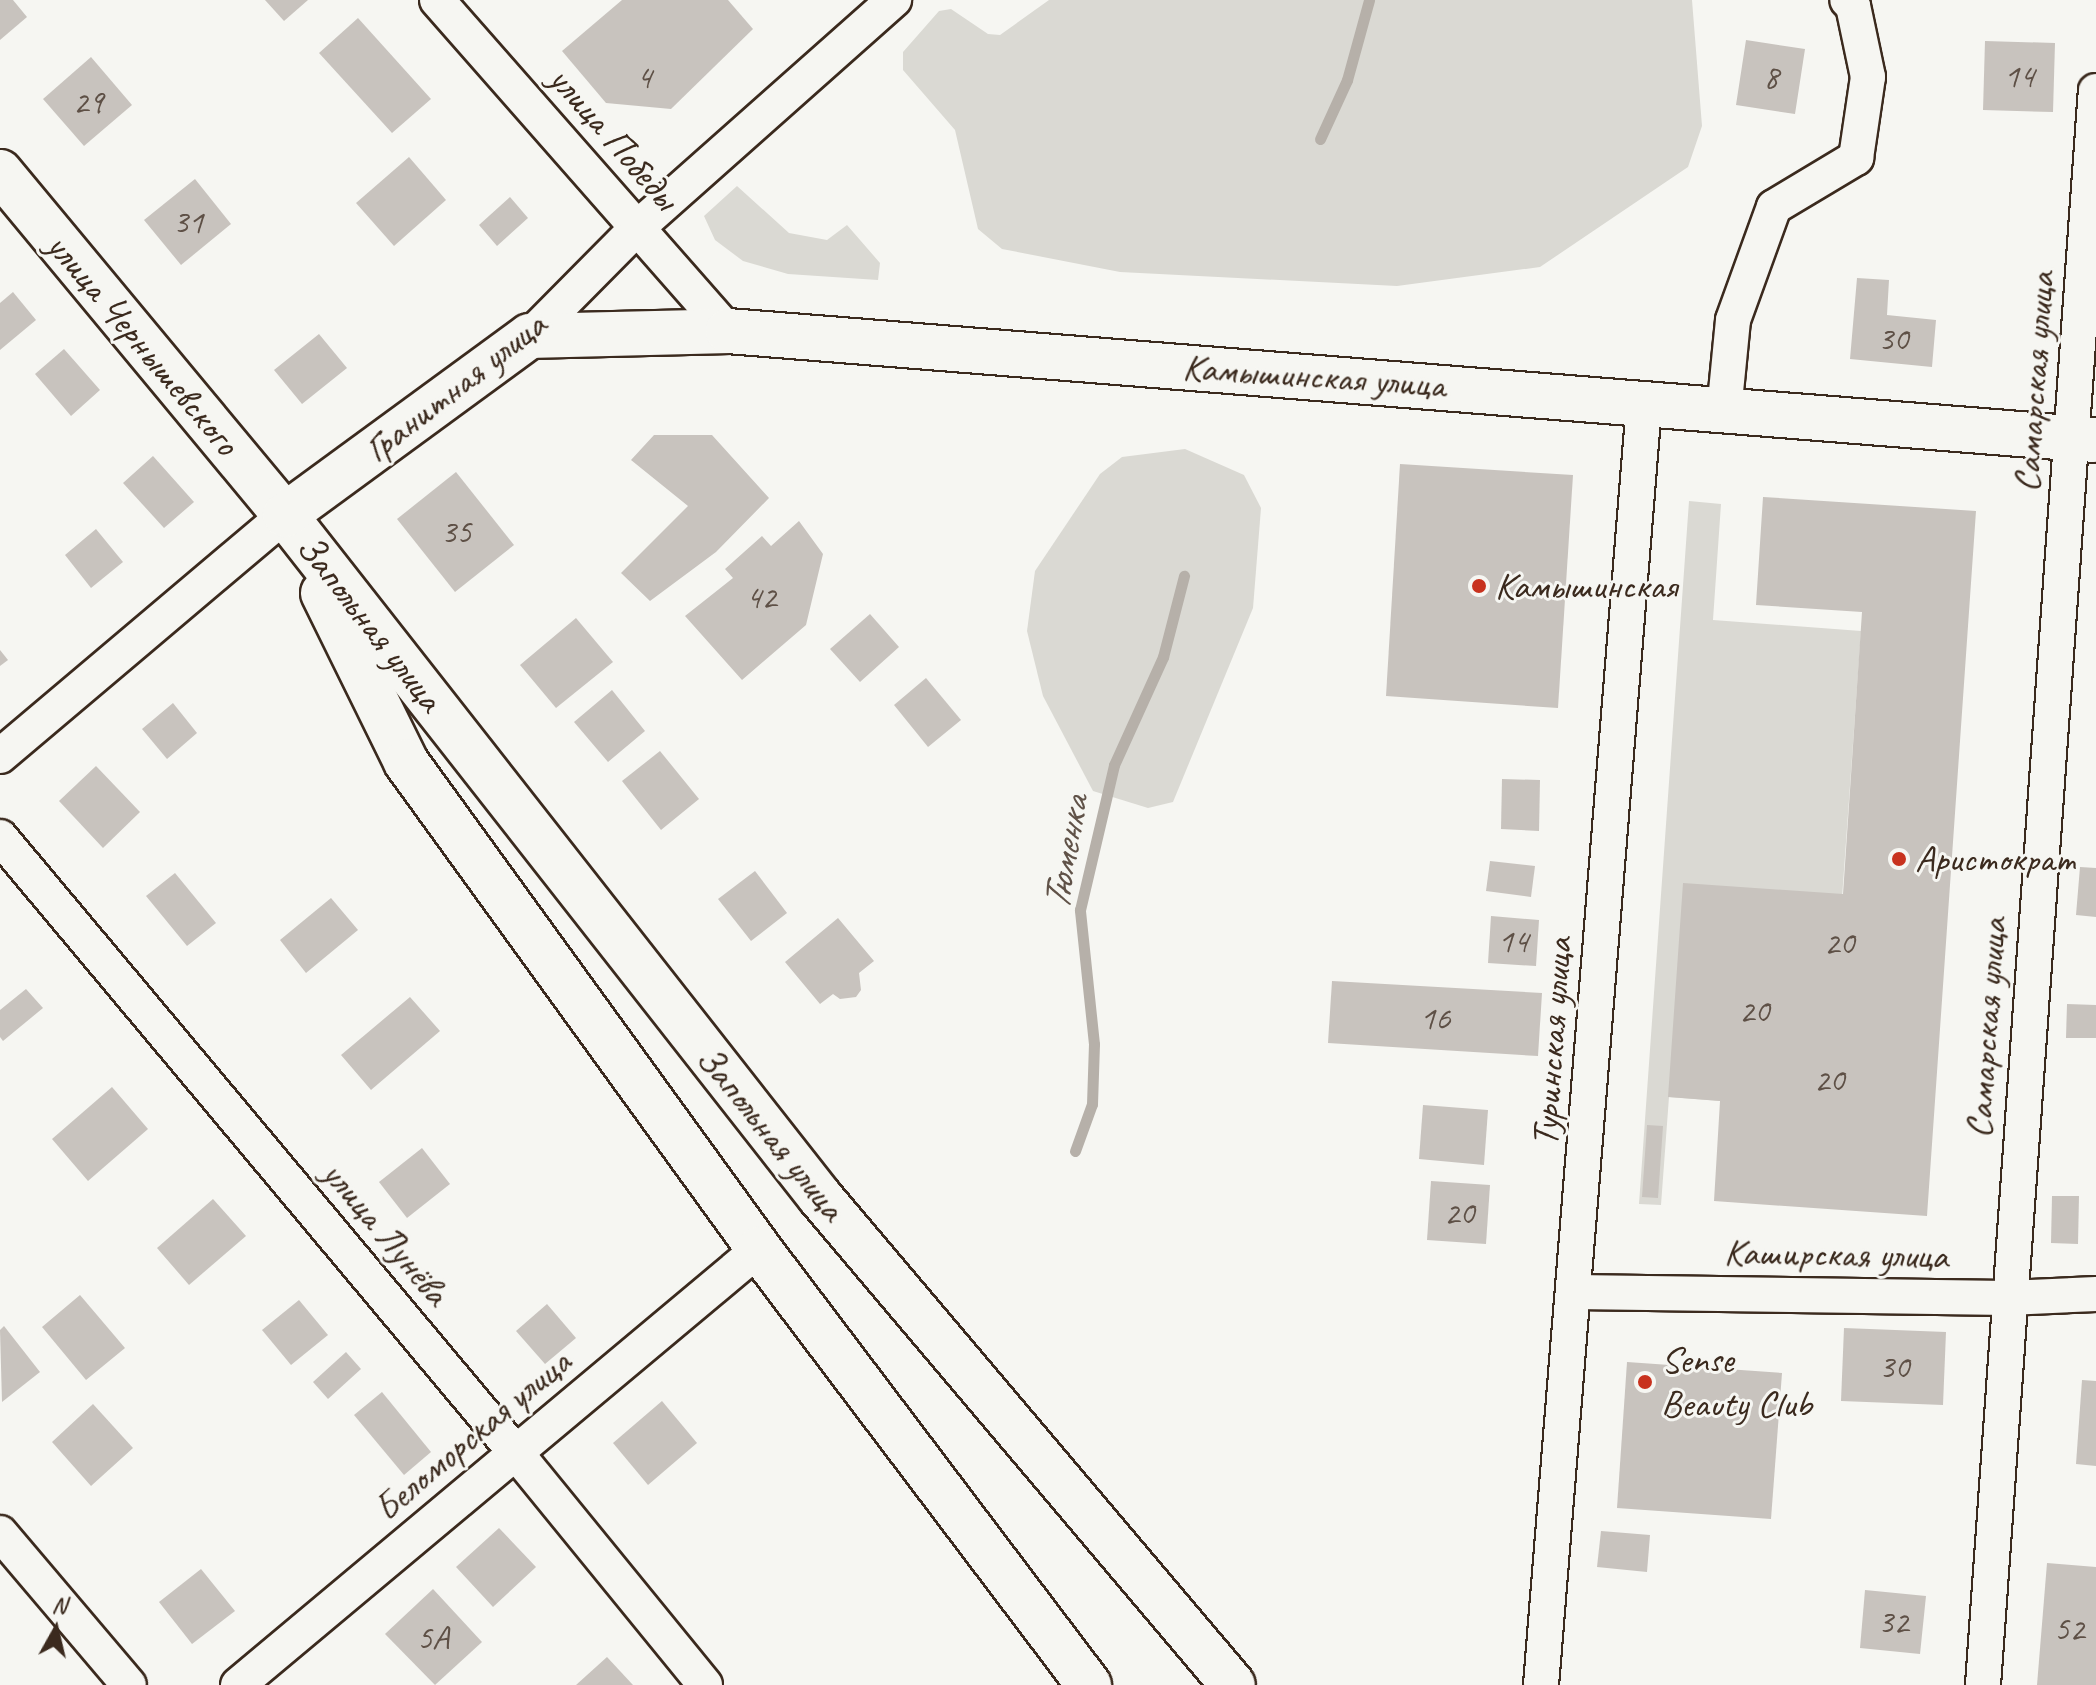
<!DOCTYPE html>
<meta charset="utf-8">
<style>
body{margin:0}
#map{position:relative;width:2096px;height:1685px;overflow:hidden;background:#f6f6f2;font-family:Caveat,sans-serif}
div>[style]{position:absolute}
.green>*{inset:0;background:#dad9d3}
.stream>*{height:11px;margin:-5.5px;padding:0 5.5px;transform-origin:5.5px;border-radius:5.5px;background:#b6b0a9}
.building>*{inset:0;background:#c8c3be}
.roads{filter:drop-shadow(2px 0 #3b2a1e) drop-shadow(-2px 0 #3b2a1e) drop-shadow(0 2px #3b2a1e) drop-shadow(0 -2px #3b2a1e)}
.street>*{height:34px;margin:-17px;padding:0 17px;transform-origin:17px;border-radius:17px;background:#f6f6f2}
.secondary>*{height:44px;margin:-22px;padding:0 22px;transform-origin:22px;border-radius:22px;background:#f6f6f2}
.dots>*{width:22px;height:22px;translate:-50% -50%;box-sizing:border-box;border:4px solid #f6f6f2;border-radius:50%}
span{translate:-50% -50%;white-space:nowrap;text-align:center;line-height:1.15;-webkit-text-stroke:6px #f6f6f2;paint-order:stroke}
.number-label{font-size:34px;color:#5e5046}
.number-label span{-webkit-text-stroke-width:0}
.street-label{font-size:38px;color:#3b2a1e}
.poi-label{font-size:38px;color:#3b2a1e}
.left{translate:0 -50%;text-align:left}
.water-label{font-size:40px;color:#605248;font-style:italic}
.north{position:absolute;left:16px;top:1589px;width:80px;height:80px;-webkit-text-stroke:6px #f6f6f2;paint-order:stroke;rotate:8deg;font-size:22px;font-weight:700;line-height:32px;text-align:center;color:#3b2a1e}
.north::after{content:'';display:block;margin:auto;width:28px;height:36px;background:#3b2a1e;clip-path:polygon(50% 0,100% 100%,50% 72%,0 100%)}
</style>
<div id="map">
<div class="green">
<i style="clip-path:polygon(1049px 0,1692px 0,1702px 126px,1688px 167px,1540px 267px,1397px 286px,1120px 272px,1002px 249px,978px 229px,955px 130px,903px 70px,903px 52px,939px 11px,951px 9px,988px 34px,1000px 35px)"></i>
<i style="clip-path:polygon(737px 186px,789px 233px,827px 240px,847px 225px,880px 263px,878px 280px,788px 274px,743px 261px,715px 240px,704px 216px)"></i>
<i style="clip-path:polygon(1185px 449px,1244px 475px,1261px 508px,1253px 608px,1173px 802px,1148px 808px,1093px 791px,1043px 696px,1027px 631px,1035px 571px,1100px 474px,1122px 457px)"></i>
<i style="clip-path:polygon(1689px 501px,1721px 504px,1713px 620px,1861px 631px,1827px 1109px,1669px 1097px,1661px 1205px,1639px 1204px)"></i>
</div>
<div class="stream">
<i style="left:1320px;top:139px;width:65px;rotate:-65.4deg"></i>
<i style="left:1347px;top:80px;width:83px;rotate:-74.6deg"></i>
<i style="left:1075px;top:1151px;width:50px;rotate:-70.1deg"></i>
<i style="left:1092px;top:1104px;width:60px;rotate:-88.1deg"></i>
<i style="left:1094px;top:1044px;width:135px;rotate:-96deg"></i>
<i style="left:1080px;top:910px;width:149px;rotate:-76.8deg"></i>
<i style="left:1114px;top:765px;width:119px;rotate:-65.6deg"></i>
<i style="left:1163px;top:657px;width:84px;rotate:-75.5deg"></i>
</div>
<div class="building">
<i style="clip-path:polygon(0 0,13px 0,27px 17px,0 40px)"></i>
<i style="clip-path:polygon(265px 0,308px 0,284px 21px)"></i>
<i style="clip-path:polygon(622px 0,728px 0,753px 29px,671px 109px,606px 103px,562px 51px)"></i>
<i style="clip-path:polygon(358px 18px,431px 99px,392px 133px,319px 53px)"></i>
<i style="clip-path:polygon(1746px 40px,1805px 49px,1795px 114px,1736px 105px)"></i>
<i style="clip-path:polygon(1985px 41px,2055px 43px,2053px 112px,1983px 110px)"></i>
<i style="clip-path:polygon(91px 57px,132px 105px,84px 146px,43px 99px)"></i>
<i style="clip-path:polygon(409px 157px,446px 200px,394px 246px,356px 203px)"></i>
<i style="clip-path:polygon(195px 179px,231px 224px,181px 265px,144px 220px)"></i>
<i style="clip-path:polygon(510px 197px,528px 218px,497px 246px,479px 225px)"></i>
<i style="clip-path:polygon(1857px 278px,1889px 280px,1887px 315px,1936px 320px,1932px 367px,1850px 359px)"></i>
<i style="clip-path:polygon(13px 292px,36px 320px,0 350px,0 303px)"></i>
<i style="clip-path:polygon(319px 334px,347px 368px,302px 404px,274px 370px)"></i>
<i style="clip-path:polygon(64px 349px,100px 390px,71px 416px,35px 374px)"></i>
<i style="clip-path:polygon(654px 435px,712px 435px,769px 498px,716px 552px,650px 601px,621px 573px,688px 506px,631px 460px)"></i>
<i style="clip-path:polygon(153px 456px,194px 502px,164px 528px,123px 483px)"></i>
<i style="clip-path:polygon(1400px 464px,1573px 475px,1558px 708px,1386px 696px)"></i>
<i style="clip-path:polygon(456px 472px,514px 545px,455px 592px,397px 519px)"></i>
<i style="clip-path:polygon(1763px 497px,1976px 511px,1927px 1216px,1714px 1201px,1720px 1101px,1668px 1097px,1683px 883px,1843px 894px,1862px 612px,1756px 605px)"></i>
<i style="clip-path:polygon(799px 521px,823px 554px,806px 625px,742px 680px,685px 616px,733px 578px,725px 569px,762px 536px,771px 546px)"></i>
<i style="clip-path:polygon(96px 529px,123px 562px,91px 588px,65px 555px)"></i>
<i style="clip-path:polygon(870px 614px,899px 647px,860px 682px,830px 649px)"></i>
<i style="clip-path:polygon(576px 618px,613px 662px,556px 708px,520px 665px)"></i>
<i style="clip-path:polygon(0 650px,8px 660px,0 666px)"></i>
<i style="clip-path:polygon(926px 678px,961px 720px,928px 747px,894px 705px)"></i>
<i style="clip-path:polygon(612px 690px,645px 731px,608px 762px,574px 722px)"></i>
<i style="clip-path:polygon(173px 703px,197px 733px,167px 759px,142px 729px)"></i>
<i style="clip-path:polygon(660px 751px,699px 799px,661px 830px,622px 781px)"></i>
<i style="clip-path:polygon(96px 766px,140px 812px,103px 848px,59px 801px)"></i>
<i style="clip-path:polygon(1502px 779px,1540px 780px,1539px 831px,1501px 829px)"></i>
<i style="clip-path:polygon(1490px 861px,1535px 866px,1531px 897px,1486px 891px)"></i>
<i style="clip-path:polygon(2080px 867px,2096px 868px,2096px 917px,2076px 915px)"></i>
<i style="clip-path:polygon(755px 871px,787px 913px,751px 941px,718px 899px)"></i>
<i style="clip-path:polygon(175px 873px,216px 923px,187px 946px,146px 896px)"></i>
<i style="clip-path:polygon(331px 898px,358px 930px,306px 973px,280px 940px)"></i>
<i style="clip-path:polygon(1491px 916px,1539px 920px,1536px 966px,1488px 963px)"></i>
<i style="clip-path:polygon(838px 918px,874px 961px,859px 973px,861px 990px,856px 997px,840px 999px,833px 994px,820px 1004px,785px 962px)"></i>
<i style="clip-path:polygon(1332px 981px,1542px 993px,1538px 1056px,1328px 1043px)"></i>
<i style="clip-path:polygon(26px 989px,43px 1008px,3px 1041px,0 1037px,0 1010px)"></i>
<i style="clip-path:polygon(410px 997px,440px 1031px,371px 1090px,341px 1055px)"></i>
<i style="clip-path:polygon(2067px 1004px,2096px 1005px,2096px 1038px,2066px 1038px)"></i>
<i style="clip-path:polygon(112px 1087px,148px 1129px,88px 1181px,52px 1139px)"></i>
<i style="clip-path:polygon(1423px 1105px,1488px 1110px,1484px 1165px,1419px 1159px)"></i>
<i style="clip-path:polygon(1647px 1125px,1663px 1126px,1658px 1198px,1642px 1197px)"></i>
<i style="clip-path:polygon(422px 1148px,450px 1184px,407px 1218px,379px 1182px)"></i>
<i style="clip-path:polygon(1431px 1181px,1490px 1185px,1486px 1244px,1427px 1240px)"></i>
<i style="clip-path:polygon(2052px 1196px,2079px 1196px,2078px 1244px,2051px 1243px)"></i>
<i style="clip-path:polygon(213px 1199px,246px 1236px,189px 1285px,157px 1248px)"></i>
<i style="clip-path:polygon(80px 1295px,125px 1348px,86px 1380px,42px 1327px)"></i>
<i style="clip-path:polygon(299px 1300px,328px 1335px,291px 1365px,262px 1330px)"></i>
<i style="clip-path:polygon(547px 1304px,576px 1338px,545px 1364px,516px 1331px)"></i>
<i style="clip-path:polygon(4px 1326px,40px 1372px,2px 1402px,0 1330px)"></i>
<i style="clip-path:polygon(1844px 1328px,1946px 1332px,1943px 1405px,1841px 1401px)"></i>
<i style="clip-path:polygon(346px 1352px,361px 1369px,328px 1399px,313px 1382px)"></i>
<i style="clip-path:polygon(1627px 1362px,1782px 1373px,1771px 1519px,1617px 1508px)"></i>
<i style="clip-path:polygon(2082px 1380px,2096px 1381px,2096px 1466px,2076px 1464px)"></i>
<i style="clip-path:polygon(382px 1392px,431px 1452px,404px 1475px,354px 1415px)"></i>
<i style="clip-path:polygon(662px 1401px,697px 1443px,648px 1485px,613px 1443px)"></i>
<i style="clip-path:polygon(93px 1404px,133px 1448px,91px 1486px,52px 1442px)"></i>
<i style="clip-path:polygon(499px 1528px,536px 1567px,493px 1607px,456px 1567px)"></i>
<i style="clip-path:polygon(1601px 1531px,1650px 1535px,1647px 1572px,1597px 1567px)"></i>
<i style="clip-path:polygon(2047px 1563px,2096px 1567px,2096px 1685px,2037px 1685px)"></i>
<i style="clip-path:polygon(201px 1569px,235px 1611px,192px 1644px,159px 1602px)"></i>
<i style="clip-path:polygon(433px 1589px,482px 1642px,435px 1685px,385px 1634px)"></i>
<i style="clip-path:polygon(1865px 1590px,1926px 1596px,1920px 1654px,1860px 1648px)"></i>
<i style="clip-path:polygon(607px 1657px,633px 1685px,576px 1685px)"></i>
</div>
<div class="roads">
<div class="street">
<i style="left:437px;top:0;width:441px;rotate:48.7deg"></i>
<i style="left:530px;top:336px;width:152px;rotate:-45.3deg"></i>
<i style="left:637px;top:228px;width:344px;rotate:-41.6deg"></i>
<i style="left:1724px;top:412px;width:92px;rotate:-84.4deg"></i>
<i style="left:1733px;top:320px;width:120px;rotate:-70.1deg"></i>
<i style="left:1774px;top:207px;width:96px;rotate:-30.9deg"></i>
<i style="left:1856px;top:158px;width:82px;rotate:-81.6deg"></i>
<i style="left:1868px;top:77px;width:73px;rotate:-101.9deg"></i>
<i style="left:1853px;top:6px;width:8px;rotate:-135deg"></i>
<i style="left:0;top:756px;width:373px;rotate:-40.2deg"></i>
<i style="left:0;top:837px;width:804px;rotate:50.05deg"></i>
<i style="left:516px;top:1453px;width:299px;rotate:50.8deg"></i>
<i style="left:1575px;top:1292px;width:433px;rotate:0.8deg"></i>
<i style="left:2008px;top:1298px;width:88px;rotate:-2.6deg"></i>
<i style="left:0;top:1533px;width:199px;rotate:49.7deg"></i>
<i style="left:238px;top:1685px;width:679px;rotate:-39.92deg"></i>
<i style="left:1541px;top:1685px;width:1284px;rotate:-85.4deg"></i>
<i style="left:1983px;top:1685px;width:1598px;rotate:-85.95deg"></i>
</div>
<div class="secondary">
<i style="left:0;top:172px;width:446px;rotate:50.3deg"></i>
<i style="left:285px;top:515px;width:867px;rotate:51.89deg"></i>
<i style="left:820px;top:1197px;width:639px;rotate:49.76deg"></i>
<i style="left:285px;top:515px;width:303px;rotate:-36.2deg"></i>
<i style="left:530px;top:336px;width:198px;rotate:-1.4deg"></i>
<i style="left:728px;top:331px;width:1372px;rotate:4.56deg"></i>
<i style="left:323px;top:593px;width:188px;rotate:63.8deg"></i>
<i style="left:406px;top:762px;width:601px;rotate:54.06deg"></i>
<i style="left:759px;top:1249px;width:547px;rotate:52.88deg"></i>
</div>
</div>
<div class="dots">
<i style="left:1479px;top:586px;background:#c8321e"></i>
<i style="left:1899px;top:859px;background:#c8321e"></i>
<i style="left:1645px;top:1382px;background:#c8321e"></i>
</div>
<div class="number-label">
<span style="left:2019px;top:76px">14</span>
<span style="left:644px;top:77px">4</span>
<span style="left:1771px;top:77px">8</span>
<span style="left:88px;top:102px">29</span>
<span style="left:188px;top:222px">31</span>
<span style="left:1893px;top:339px">30</span>
<span style="left:456px;top:532px">35</span>
<span style="left:761px;top:597px">42</span>
<span style="left:1513px;top:941px">14</span>
<span style="left:1839px;top:943px">20</span>
<span style="left:1754px;top:1011px">20</span>
<span style="left:1435px;top:1018px">16</span>
<span style="left:1829px;top:1080px">20</span>
<span style="left:1459px;top:1213px">20</span>
<span style="left:1894px;top:1367px">30</span>
<span style="left:1893px;top:1622px">32</span>
<span style="left:2069px;top:1629px">52</span>
<span style="left:433px;top:1638px">5А</span>
</div>
<div class="street-label">
<span style="left:614px;top:138px;rotate:49deg">улица Победы</span>
<span style="left:143px;top:344px;rotate:50deg">улица Чернышевского</span>
<span style="left:1314px;top:376px;rotate:4deg">Камышинская улица</span>
<span style="left:2034px;top:382px;rotate:-86deg">Самарская улица</span>
<span style="left:455px;top:387px;rotate:-38deg">Гранитная улица</span>
<span style="left:370px;top:623px;rotate:52deg">Запольная улица</span>
<span style="left:1986px;top:1028px;rotate:-86deg">Самарская улица</span>
<span style="left:1552px;top:1042px;rotate:-86deg">Туринская улица</span>
<span style="left:771px;top:1133px;rotate:51deg">Запольная улица</span>
<span style="left:386px;top:1233px;rotate:50deg">улица Лунёва</span>
<span style="left:1836px;top:1254px;rotate:1deg">Каширская улица</span>
<span style="left:472px;top:1435px;rotate:-40deg">Беломорская улица</span>
</div>
<div class="poi-label">
<span class="left" style="left:1495px;top:586px">Камышинская</span>
<span class="left" style="left:1915px;top:859px">Аристократ</span>
<span class="left" style="left:1661px;top:1382px">Sense<br>Beauty Club</span>
</div>
<div class="water-label">
<span style="left:1065px;top:853px;rotate:-80deg">Тюменка</span>
</div>
<div class="north">N</div>
</div>
